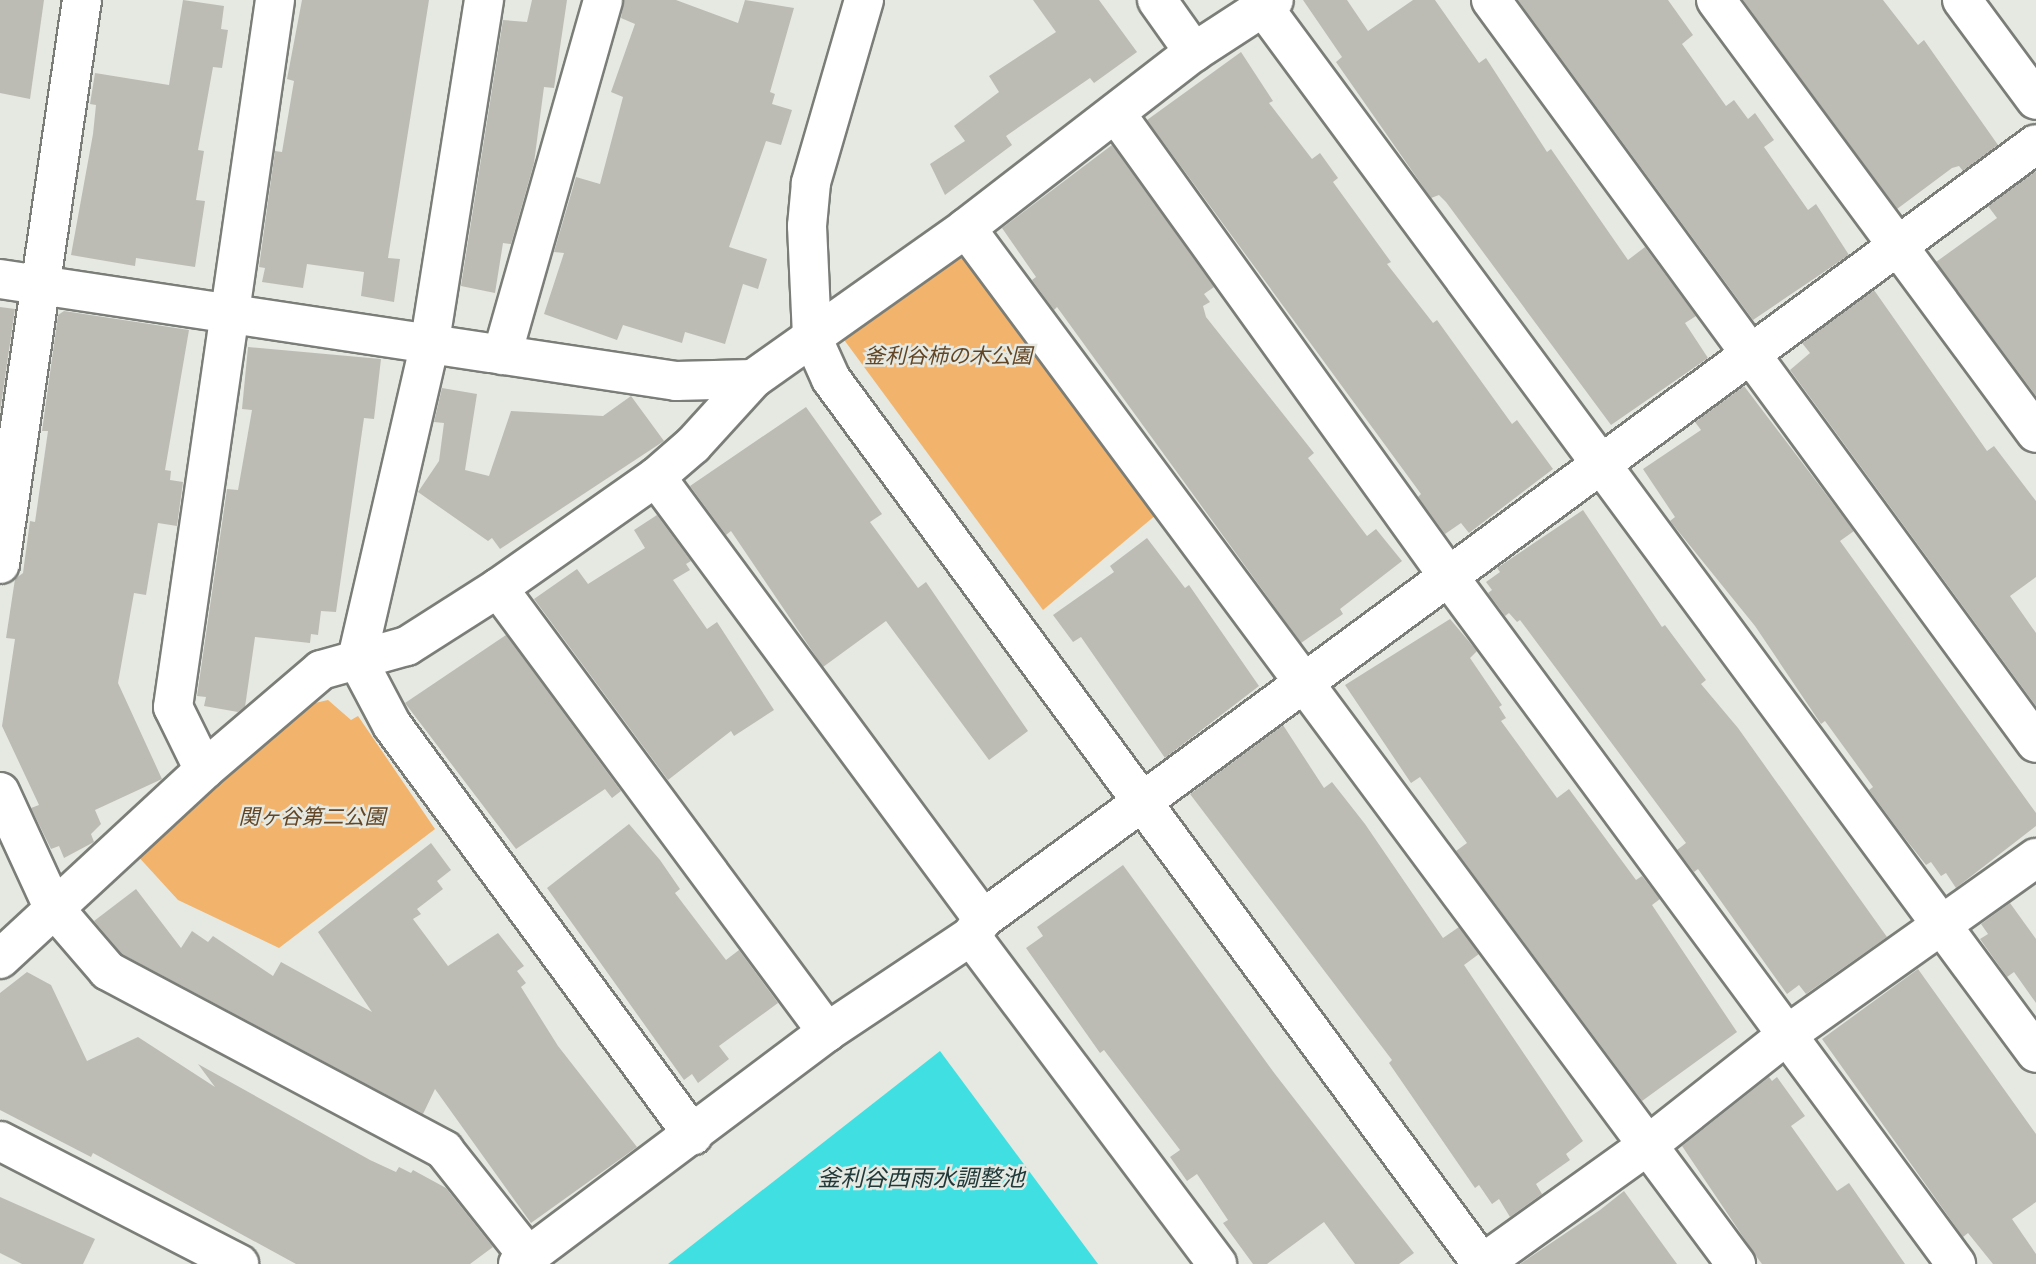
<!DOCTYPE html>
<meta charset="utf-8">
<style>
body{margin:0}
#map{position:relative;width:2036px;height:1264px;overflow:hidden;background:#e5e9e2;font-family:"IBM Plex Serif","Noto Sans JP",serif}
div>[style]{position:absolute}
.green>*{inset:0;background:#f2b36c}
.water>*{inset:0;background:#40dfe1}
.building>*{inset:0;background:#bdbcb4}
.roads{filter:drop-shadow(2px 0 #7b7e78) drop-shadow(-2px 0 #7b7e78) drop-shadow(0 2px #7b7e78) drop-shadow(0 -2px #7b7e78)}
.minor>*{height:38px;margin:-19px;padding:0 19px;transform-origin:19px;border-radius:19px;background:#fff}
span{translate:-50% -50%;white-space:nowrap;text-align:center;line-height:1.15;-webkit-text-stroke:5px #e5e9e2;paint-order:stroke}
.park-label{font-size:21px;color:#624524;font-style:italic}
.water-label{font-size:23px;color:#203939;font-style:italic}
</style>
<div id="map">
<div class="green">
<i style="clip-path:polygon(956px 249px,970px 257px,1157px 514px,1043px 610px,842px 337px)"></i>
<i style="clip-path:polygon(328px 700px,351px 720px,358px 716px,435px 829px,279px 948px,178px 900px,135px 853px,315px 703px)"></i>
</div>
<div class="water">
<i style="clip-path:polygon(940px 1051px,1098px 1264px,668px 1264px)"></i>
</div>
<div class="building">
<i style="clip-path:polygon(0 0,44px 0,30px 99px,0 93px)"></i>
<i style="clip-path:polygon(183px 0,224px 6px,221px 29px,228px 30px,222px 68px,213px 67px,198px 150px,204px 151px,196px 200px,205px 201px,195px 267px,136px 258px,135px 266px,71px 255px,93px 134px,96px 105px,90px 104px,95px 73px,169px 85px)"></i>
<i style="clip-path:polygon(302px 0,429px 0,388px 258px,400px 259px,394px 302px,361px 296px,364px 272px,307px 264px,303px 288px,262px 282px,265px 268px,259px 267px,275px 151px,282px 152px,294px 81px,287px 79px)"></i>
<i style="clip-path:polygon(532px 0,567px 0,554px 88px,544px 87px,534px 163px,511px 244px,503px 243px,495px 293px,461px 286px,503px 20px,527px 22px)"></i>
<i style="clip-path:polygon(624px 0,676px 0,738px 23px,745px 0,794px 8px,770px 92px,775px 94px,772px 104px,792px 110px,781px 145px,766px 141px,729px 247px,767px 259px,758px 289px,743px 284px,725px 344px,685px 332px,682px 343px,623px 325px,617px 340px,544px 314px,564px 253px,554px 252px,576px 177px,600px 184px,623px 97px,611px 92px,635px 24px,621px 18px)"></i>
<i style="clip-path:polygon(1033px 0,1099px 0,1137px 52px,1094px 83px,1090px 78px,1006px 136px,1012px 145px,945px 195px,930px 164px,965px 141px,954px 126px,999px 92px,989px 76px,1056px 32px)"></i>
<i style="clip-path:polygon(1303px 0,1347px 0,1368px 31px,1413px 0,1435px 0,1479px 63px,1486px 58px,1547px 152px,1551px 149px,1628px 260px,1645px 247px,1696px 316px,1685px 323px,1708px 358px,1611px 425px,1446px 202px,1439px 195px,1431px 198px,1336px 62px,1342px 57px)"></i>
<i style="clip-path:polygon(1518px 0,1668px 0,1693px 35px,1682px 44px,1726px 106px,1734px 100px,1748px 119px,1755px 113px,1774px 140px,1764px 147px,1808px 210px,1816px 204px,1849px 255px,1753px 320px)"></i>
<i style="clip-path:polygon(1743px 0,1883px 0,1918px 45px,1924px 40px,1998px 145px,1963px 171px,1959px 166px,1952px 168px,1897px 209px)"></i>
<i style="clip-path:polygon(1241px 52px,1273px 101px,1269px 103px,1312px 159px,1320px 153px,1338px 178px,1333px 182px,1391px 262px,1387px 264px,1433px 323px,1437px 320px,1512px 424px,1517px 420px,1553px 469px,1469px 533px,1461px 523px,1445px 534px,1418px 497px,1421px 494px,1147px 120px)"></i>
<i style="clip-path:polygon(1112px 145px,1214px 287px,1204px 294px,1210px 302px,1203px 306px,1206px 317px,1314px 453px,1308px 458px,1367px 536px,1376px 529px,1402px 561px,1340px 609px,1343px 614px,1301px 643px,1057px 307px,1054px 310px,1032px 280px,1036px 277px,1002px 228px)"></i>
<i style="clip-path:polygon(2036px 171px,2036px 396px,1936px 262px,1997px 218px,1988px 206px)"></i>
<i style="clip-path:polygon(1874px 290px,1987px 451px,1994px 446px,2036px 501px,2036px 577px,2010px 596px,2036px 633px,2036px 706px,1790px 370px,1810px 353px,1802px 343px)"></i>
<i style="clip-path:polygon(0 307px,15px 309px,0 412px)"></i>
<i style="clip-path:polygon(64px 311px,189px 330px,165px 470px,171px 471px,170px 480px,183px 482px,177px 526px,158px 523px,146px 595px,134px 593px,118px 683px,162px 779px,95px 810px,101px 824px,91px 834px,94px 842px,64px 858px,59px 846px,51px 849px,31px 808px,39px 805px,2px 726px,15px 639px,6px 638px,15px 579px,23px 573px,30px 521px,35px 522px,48px 431px,42px 431px,58px 315px)"></i>
<i style="clip-path:polygon(248px 347px,381px 359px,374px 419px,364px 418px,336px 612px,321px 611px,318px 635px,311px 634px,310px 643px,255px 637px,245px 707px,238px 712px,204px 706px,206px 697px,197px 696px,227px 489px,238px 490px,252px 410px,242px 409px)"></i>
<i style="clip-path:polygon(1744px 386px,1854px 531px,1840px 541px,2036px 813px,2036px 826px,1956px 888px,1946px 873px,1941px 876px,1931px 862px,1926px 865px,1900px 832px,1869px 790px,1873px 787px,1825px 721px,1821px 724px,1755px 626px,1670px 521px,1675px 517px,1643px 469px,1701px 430px,1695px 422px)"></i>
<i style="clip-path:polygon(442px 388px,477px 394px,465px 470px,489px 476px,511px 411px,603px 416px,631px 396px,664px 441px,500px 549px,492px 538px,488px 541px,418px 492px,439px 461px,444px 423px,434px 422px)"></i>
<i style="clip-path:polygon(806px 407px,882px 514px,870px 522px,918px 588px,926px 582px,1028px 731px,989px 760px,886px 621px,823px 667px,731px 531px,726px 535px,690px 486px)"></i>
<i style="clip-path:polygon(1583px 510px,1662px 627px,1665px 625px,1706px 680px,1701px 684px,1738px 728px,1887px 937px,1806px 994px,1799px 985px,1787px 994px,1698px 869px,1694px 872px,1677px 850px,1686px 843px,1520px 620px,1517px 622px,1509px 613px,1505px 616px,1488px 593px,1492px 590px,1486px 582px,1500px 572px,1497px 568px)"></i>
<i style="clip-path:polygon(657px 515px,691px 561px,686px 564px,690px 570px,673px 580px,707px 629px,717px 622px,774px 710px,734px 736px,731px 731px,668px 780px,534px 599px,577px 569px,588px 584px,645px 548px,634px 530px)"></i>
<i style="clip-path:polygon(1147px 538px,1185px 588px,1189px 585px,1259px 686px,1165px 758px,1081px 637px,1073px 642px,1053px 615px,1114px 572px,1110px 566px)"></i>
<i style="clip-path:polygon(1450px 619px,1477px 651px,1470px 658px,1502px 705px,1499px 707px,1506px 718px,1501px 721px,1557px 798px,1569px 789px,1636px 880px,1642px 876px,1660px 899px,1652px 905px,1737px 1032px,1642px 1101px,1456px 851px,1467px 843px,1420px 777px,1411px 783px,1345px 685px)"></i>
<i style="clip-path:polygon(506px 635px,621px 791px,612px 798px,605px 789px,516px 849px,405px 703px)"></i>
<i style="clip-path:polygon(1283px 725px,1324px 788px,1332px 782px,1365px 824px,1443px 938px,1459px 927px,1479px 954px,1464px 965px,1583px 1141px,1566px 1154px,1570px 1160px,1536px 1184px,1542px 1194px,1510px 1217px,1499px 1199px,1492px 1204px,1479px 1185px,1475px 1188px,1389px 1063px,1392px 1060px,1190px 794px)"></i>
<i style="clip-path:polygon(629px 824px,660px 860px,680px 889px,675px 893px,726px 960px,739px 950px,778px 1003px,719px 1046px,729px 1059px,698px 1083px,692px 1074px,684px 1080px,547px 888px)"></i>
<i style="clip-path:polygon(431px 843px,451px 870px,437px 881px,443px 889px,417px 909px,421px 914px,413px 919px,448px 966px,498px 933px,524px 966px,517px 971px,526px 983px,521px 987px,558px 1046px,637px 1147px,531px 1223px,435px 1089px,423px 1114px,122px 954px,94px 921px,136px 889px,181px 948px,192px 931px,208px 942px,213px 936px,273px 976px,281px 962px,372px 1012px,318px 932px)"></i>
<i style="clip-path:polygon(1123px 865px,1275px 1074px,1414px 1253px,1399px 1264px,1355px 1264px,1324px 1222px,1267px 1264px,1253px 1264px,1223px 1223px,1228px 1220px,1197px 1174px,1187px 1181px,1170px 1157px,1180px 1150px,1104px 1050px,1100px 1053px,1026px 948px,1043px 936px,1037px 927px)"></i>
<i style="clip-path:polygon(2010px 903px,2036px 939px,2036px 1003px,2014px 972px,2007px 977px,1980px 939px,1988px 934px,1981px 924px)"></i>
<i style="clip-path:polygon(1918px 969px,2036px 1134px,2036px 1202px,2012px 1219px,2036px 1254px,2036px 1264px,1993px 1264px,1968px 1233px,1963px 1237px,1822px 1039px)"></i>
<i style="clip-path:polygon(27px 972px,51px 985px,87px 1061px,138px 1037px,215px 1087px,198px 1064px,370px 1160px,396px 1172px,399px 1167px,411px 1173px,413px 1170px,446px 1188px,493px 1247px,470px 1264px,296px 1264px,93px 1153px,91px 1157px,0 1110px,0 993px)"></i>
<i style="clip-path:polygon(1769px 1077px,1772px 1081px,1777px 1077px,1805px 1116px,1791px 1126px,1837px 1191px,1849px 1183px,1905px 1264px,1762px 1264px,1756px 1256px,1682px 1146px)"></i>
<i style="clip-path:polygon(1624px 1191px,1677px 1264px,1520px 1264px,1600px 1210px)"></i>
<i style="clip-path:polygon(0 1197px,95px 1239px,83px 1264px,22px 1264px,0 1253px)"></i>
</div>
<div class="roads">
<div class="minor">
<i style="left:484px;top:0;width:351px;rotate:99deg"></i>
<i style="left:429px;top:347px;width:320px;rotate:103deg"></i>
<i style="left:357px;top:659px;width:75px;rotate:62.1deg"></i>
<i style="left:392px;top:725px;width:509px;rotate:53.72deg"></i>
<i style="left:864px;top:0;width:191px;rotate:106.2deg"></i>
<i style="left:811px;top:183px;width:43px;rotate:95.3deg"></i>
<i style="left:807px;top:226px;width:111px;rotate:87.4deg"></i>
<i style="left:812px;top:337px;width:46px;rotate:65.7deg"></i>
<i style="left:831px;top:379px;width:1099px;rotate:53.66deg"></i>
<i style="left:1157px;top:0;width:64px;rotate:54.6deg"></i>
<i style="left:1491px;top:0;width:921px;rotate:53.74deg"></i>
<i style="left:1716px;top:0;width:538px;rotate:53.53deg"></i>
<i style="left:1962px;top:0;width:124px;rotate:53.5deg"></i>
<i style="left:1264px;top:8px;width:1299px;rotate:53.54deg"></i>
<i style="left:1117px;top:115px;width:569px;rotate:54.3deg"></i>
<i style="left:1449px;top:577px;width:854px;rotate:53.57deg"></i>
<i style="left:966px;top:228px;width:1291px;rotate:53.38deg"></i>
<i style="left:0;top:279px;width:684px;rotate:8.58deg"></i>
<i style="left:676px;top:381px;width:77px;rotate:-1.5deg"></i>
<i style="left:753px;top:379px;width:261px;rotate:-35.3deg"></i>
<i style="left:966px;top:228px;width:288px;rotate:-37.7deg"></i>
<i style="left:1194px;top:52px;width:95px;rotate:-33deg"></i>
<i style="left:502px;top:355px;width:369px;rotate:-74.1deg"></i>
<i style="left:656px;top:477px;width:550px;rotate:53.51deg"></i>
<i style="left:0;top:564px;width:570px;rotate:-81.73deg"></i>
<i style="left:498px;top:588px;width:553px;rotate:53.46deg"></i>
<i style="left:204px;top:770px;width:70px;rotate:-116.2deg"></i>
<i style="left:173px;top:707px;width:714px;rotate:-81.79deg"></i>
<i style="left:0;top:792px;width:127px;rotate:65.3deg"></i>
<i style="left:53px;top:907px;width:84px;rotate:49.3deg"></i>
<i style="left:108px;top:971px;width:381px;rotate:28deg"></i>
<i style="left:444px;top:1150px;width:135px;rotate:51.6deg"></i>
<i style="left:971px;top:936px;width:410px;rotate:53.1deg"></i>
<i style="left:0;top:959px;width:278px;rotate:-42.8deg"></i>
<i style="left:204px;top:770px;width:154px;rotate:-40.5deg"></i>
<i style="left:321px;top:670px;width:89px;rotate:-15.6deg"></i>
<i style="left:407px;top:646px;width:108px;rotate:-32.5deg"></i>
<i style="left:498px;top:588px;width:193px;rotate:-35.1deg"></i>
<i style="left:656px;top:477px;width:49px;rotate:-40.9deg"></i>
<i style="left:693px;top:445px;width:89px;rotate:-47.7deg"></i>
<i style="left:0;top:1141px;width:269px;rotate:27.2deg"></i>
<i style="left:518px;top:1264px;width:386px;rotate:-36.9deg"></i>
<i style="left:827px;top:1032px;width:173px;rotate:-33.7deg"></i>
<i style="left:971px;top:936px;width:21px;rotate:-55deg"></i>
<i style="left:983px;top:919px;width:1307px;rotate:-36.35deg"></i>
<i style="left:1482px;top:1264px;width:204px;rotate:-35.6deg"></i>
<i style="left:1648px;top:1145px;width:179px;rotate:-38.4deg"></i>
<i style="left:1788px;top:1034px;width:304px;rotate:-35.4deg"></i>
</div>
</div>
<div class="park-label">
<span style="left:948px;top:355px">釜利谷柿の木公園</span>
<span style="left:312px;top:816px">関ヶ谷第二公園</span>
</div>
<div class="water-label">
<span style="left:921px;top:1177px">釜利谷西雨水調整池</span>
</div>
</div>
